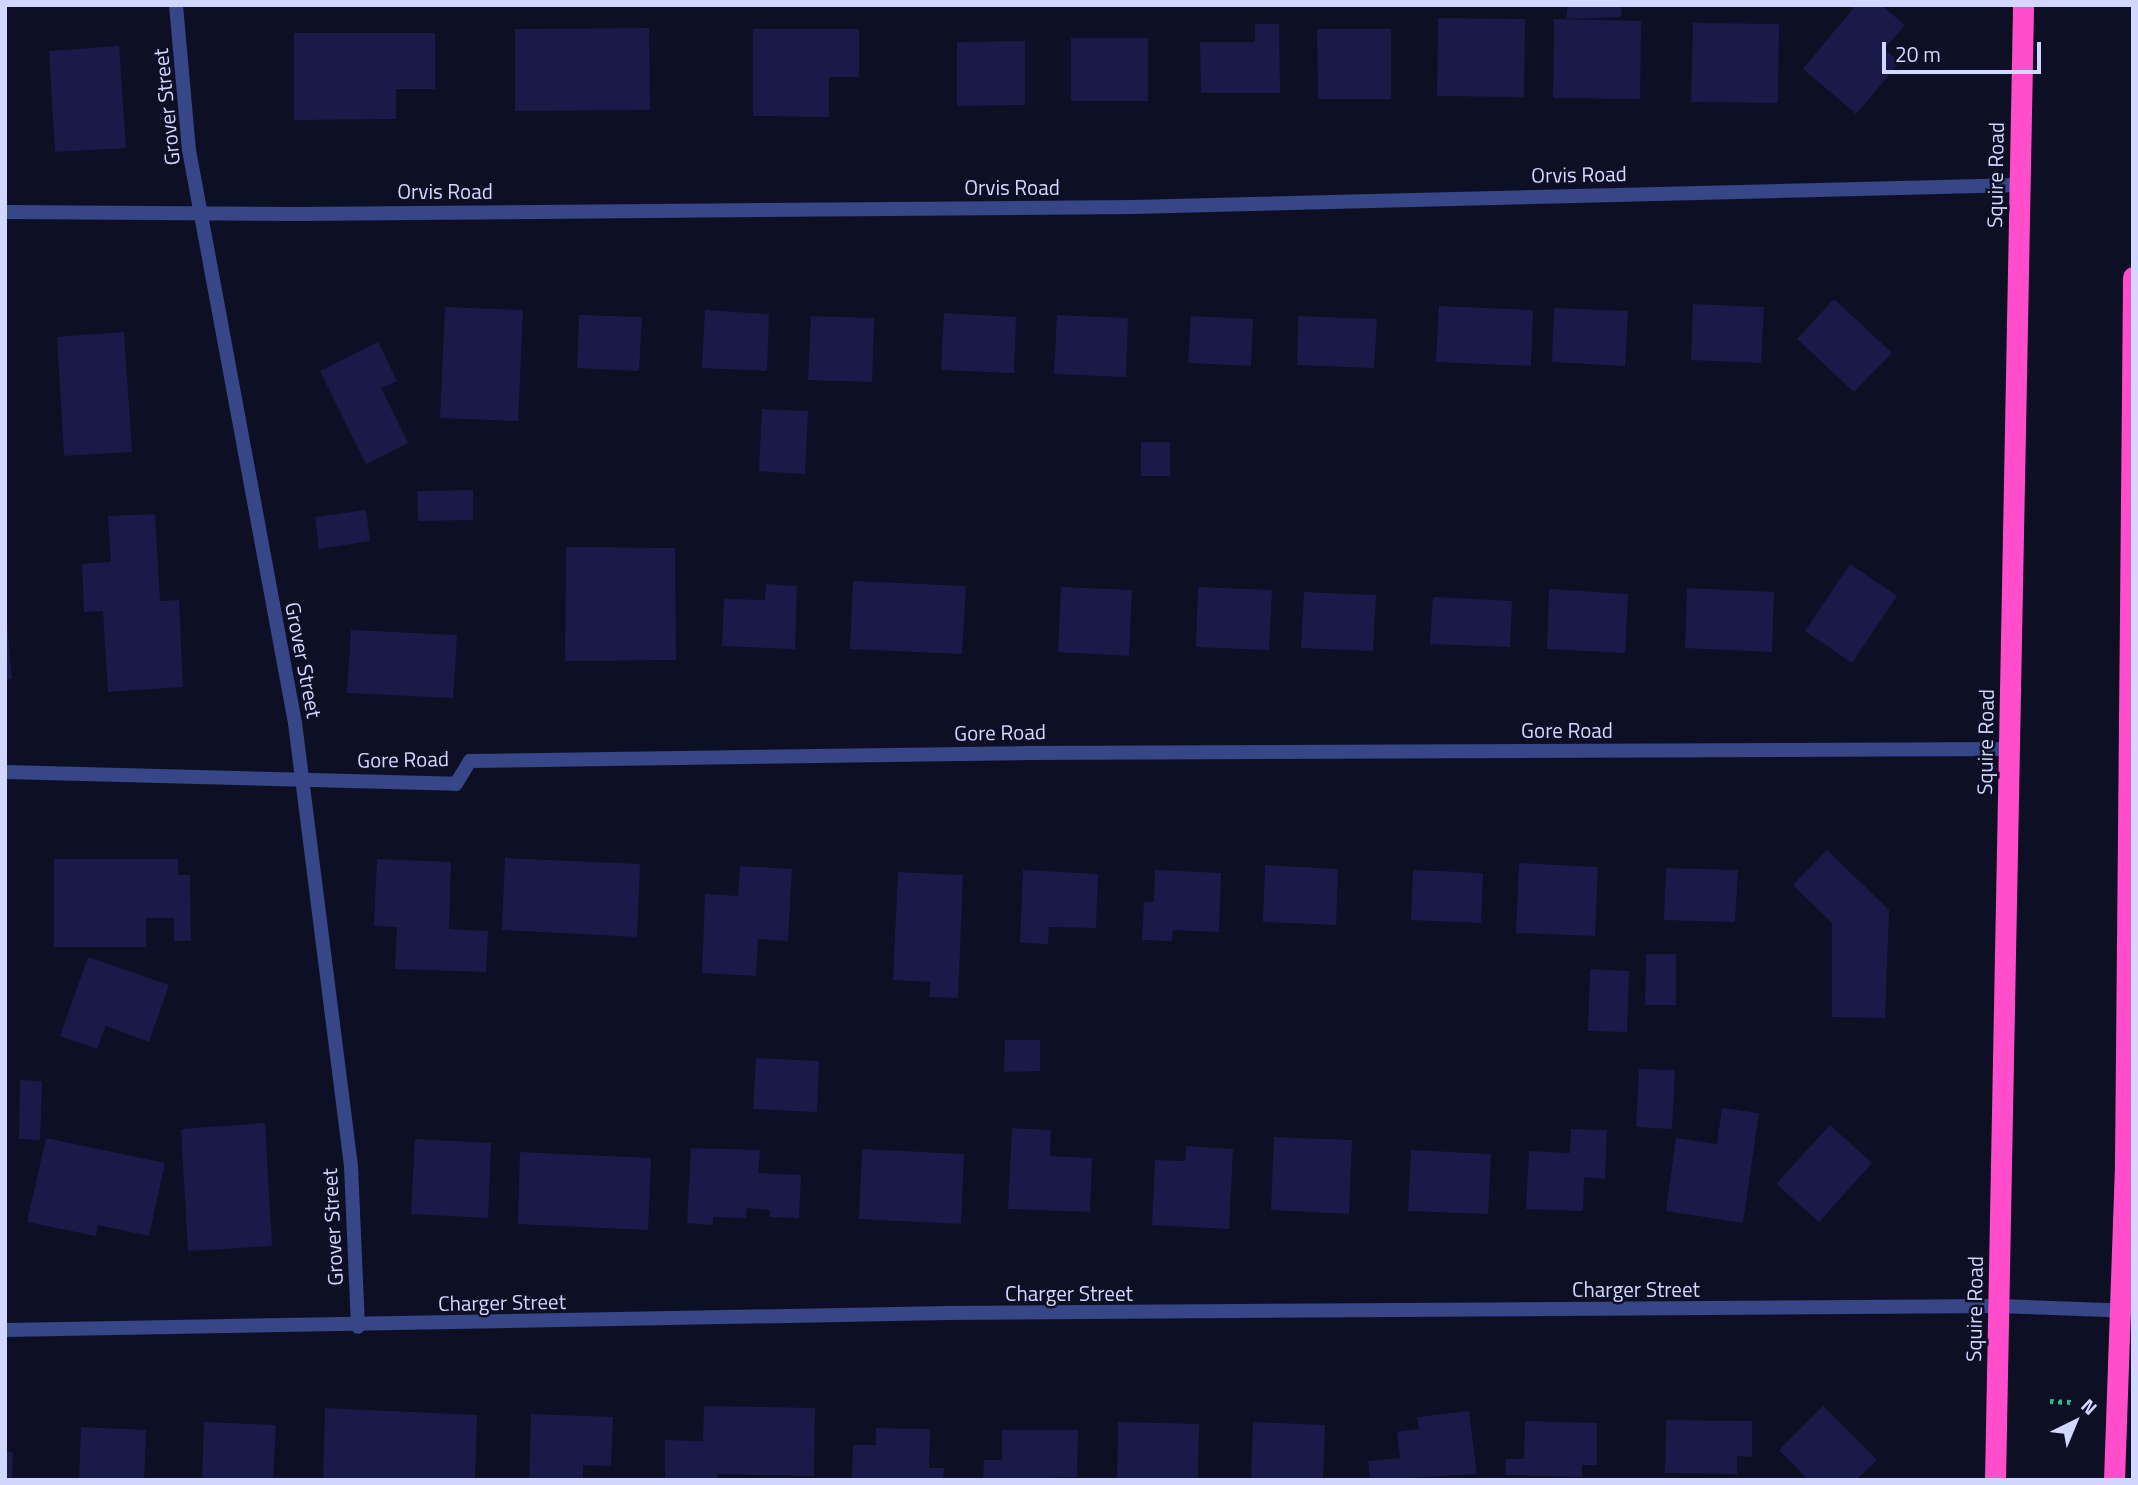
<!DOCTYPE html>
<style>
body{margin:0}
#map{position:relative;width:2138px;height:1485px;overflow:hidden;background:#0d0f25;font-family:"Titillium Web",sans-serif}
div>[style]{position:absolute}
.building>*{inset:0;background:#191a47}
.path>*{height:4.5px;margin-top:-2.25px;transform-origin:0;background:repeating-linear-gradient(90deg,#29bc90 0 3.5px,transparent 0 8.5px)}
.street>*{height:14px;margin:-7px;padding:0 7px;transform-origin:7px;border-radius:7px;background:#364687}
.highway>*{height:21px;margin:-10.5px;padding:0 10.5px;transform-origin:10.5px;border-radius:10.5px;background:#ff4dcc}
span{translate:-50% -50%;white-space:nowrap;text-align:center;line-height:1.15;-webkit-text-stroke:5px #0d0f25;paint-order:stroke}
.street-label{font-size:21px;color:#d2d7ff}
.frame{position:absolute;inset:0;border:7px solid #d2d7ff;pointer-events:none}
.north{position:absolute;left:2040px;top:1387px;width:70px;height:70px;-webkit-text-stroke:5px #0d0f25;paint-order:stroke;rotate:43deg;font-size:19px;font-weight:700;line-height:28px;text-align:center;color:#d2d7ff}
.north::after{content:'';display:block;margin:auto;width:24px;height:32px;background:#d2d7ff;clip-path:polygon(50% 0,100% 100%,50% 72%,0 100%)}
.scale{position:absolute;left:1882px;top:42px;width:159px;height:32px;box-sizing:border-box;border:4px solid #d2d7ff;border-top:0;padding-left:9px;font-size:21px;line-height:24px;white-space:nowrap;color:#d2d7ff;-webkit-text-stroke:5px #0d0f25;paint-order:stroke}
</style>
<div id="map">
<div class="building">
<i style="clip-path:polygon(1568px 5px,1622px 5px,1621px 17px,1566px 19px)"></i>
<i style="clip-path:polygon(1856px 5px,1881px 5px,1905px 25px,1884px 49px,1900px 62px,1856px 114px,1803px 69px)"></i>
<i style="clip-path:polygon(1438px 18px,1525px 19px,1524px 97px,1437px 96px)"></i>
<i style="clip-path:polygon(1554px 19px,1641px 21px,1640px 99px,1553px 98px)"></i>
<i style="clip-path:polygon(1693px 23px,1779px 24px,1778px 103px,1691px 102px)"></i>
<i style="clip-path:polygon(1255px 24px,1279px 24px,1280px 93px,1201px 93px,1200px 42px,1255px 42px)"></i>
<i style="clip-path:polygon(649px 28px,650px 110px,515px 111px,515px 29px)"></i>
<i style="clip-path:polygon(753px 29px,859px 29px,859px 77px,829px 77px,829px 117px,753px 116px)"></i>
<i style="clip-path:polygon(1317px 29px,1391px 29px,1391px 99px,1318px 99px)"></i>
<i style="clip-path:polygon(294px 33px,435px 33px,435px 89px,396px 89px,396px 119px,294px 120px)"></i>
<i style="clip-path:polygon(1071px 38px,1148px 38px,1148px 101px,1071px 101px)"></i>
<i style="clip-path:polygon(1025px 41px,1025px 105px,957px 106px,957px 42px)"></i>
<i style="clip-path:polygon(119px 46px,126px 148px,55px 152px,49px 51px)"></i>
<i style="clip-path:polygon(1834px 299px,1892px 353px,1854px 392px,1797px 339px)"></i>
<i style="clip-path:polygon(1693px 304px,1764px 307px,1761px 363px,1691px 360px)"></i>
<i style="clip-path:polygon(1439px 306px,1533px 310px,1531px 366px,1436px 362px)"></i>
<i style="clip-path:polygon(445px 307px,523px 310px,518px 421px,440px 418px)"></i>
<i style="clip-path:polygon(1554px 308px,1628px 311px,1625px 366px,1552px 362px)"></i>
<i style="clip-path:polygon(705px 310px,769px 314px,767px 371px,702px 368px)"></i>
<i style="clip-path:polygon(944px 313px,1016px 317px,1014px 373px,941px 370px)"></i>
<i style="clip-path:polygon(579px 315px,642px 317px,639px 371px,577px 368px)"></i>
<i style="clip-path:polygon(1057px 315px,1128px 318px,1126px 377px,1054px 374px)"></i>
<i style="clip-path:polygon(811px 316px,874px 318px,872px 382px,808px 380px)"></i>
<i style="clip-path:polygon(1191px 316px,1253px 319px,1251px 366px,1188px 363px)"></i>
<i style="clip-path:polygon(1298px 316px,1377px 319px,1374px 368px,1297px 365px)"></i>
<i style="clip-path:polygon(124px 332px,132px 452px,64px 456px,57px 337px)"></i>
<i style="clip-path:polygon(378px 342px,397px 381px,381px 388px,408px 443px,366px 464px,320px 371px)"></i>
<i style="clip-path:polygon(762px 409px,808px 411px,805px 474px,759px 471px)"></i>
<i style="clip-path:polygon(1141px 442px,1170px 442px,1170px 476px,1141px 476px)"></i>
<i style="clip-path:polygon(473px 490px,473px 520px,418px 521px,417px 491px)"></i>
<i style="clip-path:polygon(366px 510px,370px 541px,319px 549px,315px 517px)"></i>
<i style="clip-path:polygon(155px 514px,160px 601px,179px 600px,183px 687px,108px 692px,103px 611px,84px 612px,82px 564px,111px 562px,108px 516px)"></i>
<i style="clip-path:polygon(566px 547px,675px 548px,676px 660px,565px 661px)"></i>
<i style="clip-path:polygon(1850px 564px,1897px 596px,1852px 663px,1805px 631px)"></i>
<i style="clip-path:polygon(853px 581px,966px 586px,962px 654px,850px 649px)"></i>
<i style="clip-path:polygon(766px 584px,797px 586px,795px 649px,722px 646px,724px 599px,765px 600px)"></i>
<i style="clip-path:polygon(1061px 587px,1132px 590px,1129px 656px,1058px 652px)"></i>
<i style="clip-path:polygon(1198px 587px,1272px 590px,1269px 650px,1196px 647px)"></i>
<i style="clip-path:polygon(1687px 588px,1774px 592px,1772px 652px,1685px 648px)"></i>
<i style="clip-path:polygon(1549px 589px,1628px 594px,1625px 653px,1547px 649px)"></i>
<i style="clip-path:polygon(1304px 592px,1376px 595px,1373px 651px,1301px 648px)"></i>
<i style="clip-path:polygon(1433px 597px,1512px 601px,1510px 647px,1430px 644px)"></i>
<i style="clip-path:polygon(5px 599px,12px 679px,5px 680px)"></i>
<i style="clip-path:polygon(351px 630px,457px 635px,453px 698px,347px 693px)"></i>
<i style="clip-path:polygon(1827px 850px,1889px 910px,1885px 1018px,1832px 1017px,1832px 923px,1793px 885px)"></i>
<i style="clip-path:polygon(505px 858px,640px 864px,637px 937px,502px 930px)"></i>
<i style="clip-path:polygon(54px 859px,178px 859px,178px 875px,190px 875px,191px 941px,174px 941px,174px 918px,146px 918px,146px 947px,54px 947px)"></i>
<i style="clip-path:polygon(377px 859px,451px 862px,449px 929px,488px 931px,486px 972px,395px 969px,397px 927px,374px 926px)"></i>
<i style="clip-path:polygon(1519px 863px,1598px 867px,1595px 936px,1516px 933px)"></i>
<i style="clip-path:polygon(1265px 865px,1338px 869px,1336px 925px,1263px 922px)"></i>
<i style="clip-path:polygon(740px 866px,792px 869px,788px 941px,758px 939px,756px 976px,702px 973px,705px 894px,738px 896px)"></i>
<i style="clip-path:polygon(1666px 868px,1738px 870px,1735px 922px,1664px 920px)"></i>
<i style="clip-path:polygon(1023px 870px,1098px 874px,1096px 928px,1049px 927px,1048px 944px,1020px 943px)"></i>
<i style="clip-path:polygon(1155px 870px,1221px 873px,1219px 932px,1173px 930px,1172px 941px,1142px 940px,1144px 902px,1154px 902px)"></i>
<i style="clip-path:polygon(1413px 870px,1483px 873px,1481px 923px,1411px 920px)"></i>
<i style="clip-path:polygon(898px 872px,963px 875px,958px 998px,929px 997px,931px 982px,893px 980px)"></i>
<i style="clip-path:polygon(1646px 954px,1676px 954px,1676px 1005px,1645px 1005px)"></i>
<i style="clip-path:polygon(88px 957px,169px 985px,149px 1042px,106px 1026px,97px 1049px,60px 1036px)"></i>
<i style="clip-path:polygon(1590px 969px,1629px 971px,1627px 1032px,1588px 1031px)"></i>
<i style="clip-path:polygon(1005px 1040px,1040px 1040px,1040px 1071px,1004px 1072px)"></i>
<i style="clip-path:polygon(756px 1058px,819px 1061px,817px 1112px,753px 1109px)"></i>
<i style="clip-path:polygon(1639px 1069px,1675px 1070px,1672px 1129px,1636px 1127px)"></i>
<i style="clip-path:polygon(20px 1080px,42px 1081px,40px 1140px,19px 1139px)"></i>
<i style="clip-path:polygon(1722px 1108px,1759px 1113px,1743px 1223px,1666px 1211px,1676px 1138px,1717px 1144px)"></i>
<i style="clip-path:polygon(265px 1123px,272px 1246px,188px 1251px,181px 1129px)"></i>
<i style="clip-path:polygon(1830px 1125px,1872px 1163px,1819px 1222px,1776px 1184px)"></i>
<i style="clip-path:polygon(1012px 1128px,1051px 1130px,1050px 1156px,1092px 1158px,1090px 1212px,1008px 1209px)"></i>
<i style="clip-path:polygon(1571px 1129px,1607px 1130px,1605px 1179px,1584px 1177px,1583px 1211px,1526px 1209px,1529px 1151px,1570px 1153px)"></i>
<i style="clip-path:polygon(1274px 1137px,1352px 1140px,1349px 1214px,1271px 1210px)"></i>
<i style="clip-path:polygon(46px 1138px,165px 1163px,149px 1236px,98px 1225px,96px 1236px,27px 1222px)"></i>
<i style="clip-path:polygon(415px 1139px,491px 1143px,488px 1218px,411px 1214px)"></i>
<i style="clip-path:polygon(1186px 1146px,1233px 1149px,1229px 1229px,1152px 1225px,1155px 1160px,1185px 1161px)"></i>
<i style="clip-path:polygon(691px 1148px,760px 1150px,758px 1173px,801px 1175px,799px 1218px,770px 1217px,770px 1210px,747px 1208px,746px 1218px,713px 1217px,713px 1225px,687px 1223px)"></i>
<i style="clip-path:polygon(862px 1149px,964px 1154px,961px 1224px,859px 1219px)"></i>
<i style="clip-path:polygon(1411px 1150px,1491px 1154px,1488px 1214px,1408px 1211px)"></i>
<i style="clip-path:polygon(520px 1152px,651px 1158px,648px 1230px,518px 1224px)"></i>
<i style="clip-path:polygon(704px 1406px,815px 1408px,814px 1476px,717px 1474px,717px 1480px,665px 1480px,665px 1440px,703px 1441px)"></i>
<i style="clip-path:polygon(1823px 1406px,1877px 1460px,1856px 1480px,1808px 1480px,1779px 1450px)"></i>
<i style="clip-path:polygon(325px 1408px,477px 1415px,475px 1480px,323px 1480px)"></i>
<i style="clip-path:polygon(1469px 1411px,1477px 1474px,1370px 1480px,1368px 1461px,1400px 1458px,1397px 1432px,1419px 1429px,1417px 1417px)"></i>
<i style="clip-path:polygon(531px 1414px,613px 1417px,611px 1466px,583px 1465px,583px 1480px,529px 1480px)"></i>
<i style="clip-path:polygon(1666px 1420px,1752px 1421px,1752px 1457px,1737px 1456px,1737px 1474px,1665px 1473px)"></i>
<i style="clip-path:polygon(1525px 1421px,1597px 1423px,1597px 1465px,1582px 1465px,1582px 1477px,1505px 1475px,1506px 1459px,1524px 1459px)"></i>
<i style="clip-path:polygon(204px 1422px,276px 1425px,273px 1480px,202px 1480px)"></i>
<i style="clip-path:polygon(1118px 1422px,1199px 1424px,1198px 1480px,1117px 1480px)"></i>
<i style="clip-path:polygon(1253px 1422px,1325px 1425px,1323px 1480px,1251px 1480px)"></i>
<i style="clip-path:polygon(81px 1427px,146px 1430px,144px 1480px,79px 1480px)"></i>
<i style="clip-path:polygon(876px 1428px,930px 1429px,929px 1468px,944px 1468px,943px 1480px,852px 1480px,853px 1445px,876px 1445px)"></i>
<i style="clip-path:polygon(1002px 1430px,1078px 1430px,1077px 1477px,983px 1480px,984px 1460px,1002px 1460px)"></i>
<i style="clip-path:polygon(5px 1452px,13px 1452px,12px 1480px,5px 1480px)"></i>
</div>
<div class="path">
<i style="left:2050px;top:1401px;width:21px;rotate:3deg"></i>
</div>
<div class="street">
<i style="left:176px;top:5px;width:146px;rotate:84.9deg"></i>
<i style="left:189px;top:150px;width:583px;rotate:79.52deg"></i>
<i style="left:295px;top:723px;width:447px;rotate:82.8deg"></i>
<i style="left:351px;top:1166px;width:161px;rotate:87.5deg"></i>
<i style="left:5px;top:212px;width:292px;rotate:0.4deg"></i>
<i style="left:297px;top:214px;width:836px;rotate:-0.48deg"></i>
<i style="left:1133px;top:207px;width:887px;rotate:-1.42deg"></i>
<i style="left:5px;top:772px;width:451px;rotate:1.5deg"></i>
<i style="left:456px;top:784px;width:27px;rotate:-59deg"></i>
<i style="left:470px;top:761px;width:556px;rotate:-0.82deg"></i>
<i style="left:1026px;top:753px;width:983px;rotate:-0.23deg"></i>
<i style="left:5px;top:1330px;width:942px;rotate:-1.03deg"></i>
<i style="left:947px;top:1313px;width:1051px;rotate:-0.38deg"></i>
<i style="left:1998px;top:1306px;width:135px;rotate:2.1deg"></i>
</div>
<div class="highway">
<i style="left:1995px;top:1480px;width:1475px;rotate:-88.91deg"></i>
<i style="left:2114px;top:1480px;width:317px;rotate:-88deg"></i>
<i style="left:2125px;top:1163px;width:886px;rotate:-89.48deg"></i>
</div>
<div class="street-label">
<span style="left:166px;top:107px;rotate:-96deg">Grover Street</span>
<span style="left:1579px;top:174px;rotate:-1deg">Orvis Road</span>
<span style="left:1995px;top:175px;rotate:-89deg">Squire Road</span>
<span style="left:1012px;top:187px">Orvis Road</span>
<span style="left:445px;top:191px">Orvis Road</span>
<span style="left:304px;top:660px;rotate:79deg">Grover Street</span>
<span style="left:1567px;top:730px">Gore Road</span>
<span style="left:1000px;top:732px;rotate:-1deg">Gore Road</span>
<span style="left:1985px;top:742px;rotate:-89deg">Squire Road</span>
<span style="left:403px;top:759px;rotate:-1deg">Gore Road</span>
<span style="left:332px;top:1227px;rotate:-93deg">Grover Street</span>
<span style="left:1636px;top:1289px">Charger Street</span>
<span style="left:1069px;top:1293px">Charger Street</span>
<span style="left:502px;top:1302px;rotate:-1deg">Charger Street</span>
<span style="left:1974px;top:1309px;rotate:-89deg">Squire Road</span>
</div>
<div class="frame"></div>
<div class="north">N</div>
<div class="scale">20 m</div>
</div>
